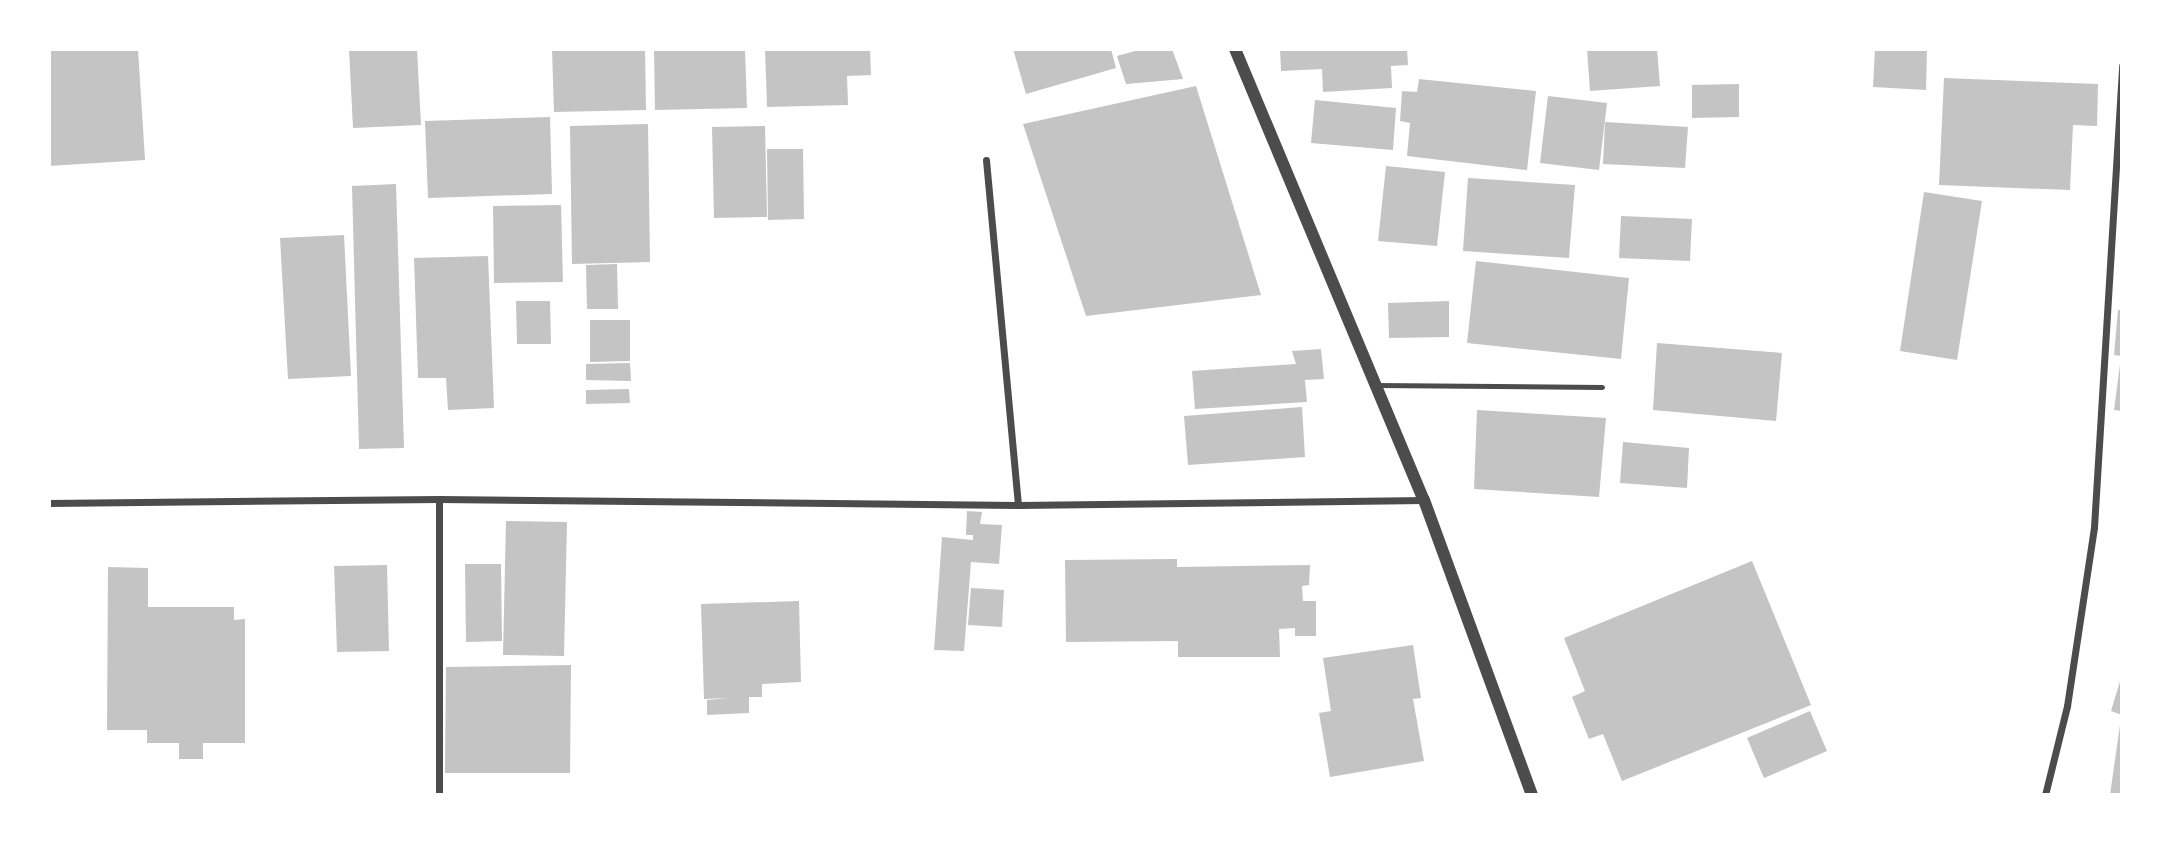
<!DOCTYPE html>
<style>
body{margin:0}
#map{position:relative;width:2171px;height:844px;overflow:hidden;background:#fff;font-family:Merriweather,serif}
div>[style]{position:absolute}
.building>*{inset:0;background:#c4c4c4}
.service>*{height:5px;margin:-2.5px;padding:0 2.5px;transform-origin:2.5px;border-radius:2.5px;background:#4c4c4c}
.minor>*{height:7px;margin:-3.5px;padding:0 3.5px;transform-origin:3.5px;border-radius:3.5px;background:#4c4c4c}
.tertiary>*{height:12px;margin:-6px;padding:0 6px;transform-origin:6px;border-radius:6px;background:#4c4c4c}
span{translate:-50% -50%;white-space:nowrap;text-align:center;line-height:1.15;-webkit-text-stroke:5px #fff;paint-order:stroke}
.frame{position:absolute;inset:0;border:51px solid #fff;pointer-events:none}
</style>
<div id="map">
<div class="building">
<i style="clip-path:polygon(49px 49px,138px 49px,145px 160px,49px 166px)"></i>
<i style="clip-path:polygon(349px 49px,417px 49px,421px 125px,353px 128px)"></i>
<i style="clip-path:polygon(552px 49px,645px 49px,646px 110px,554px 112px)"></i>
<i style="clip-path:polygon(654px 49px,745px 49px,747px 108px,655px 110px)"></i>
<i style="clip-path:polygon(765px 49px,870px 49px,871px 75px,847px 76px,848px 105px,767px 107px)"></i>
<i style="clip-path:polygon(1013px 49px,1111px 49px,1116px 68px,1026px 94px)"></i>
<i style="clip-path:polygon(1142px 49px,1172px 49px,1183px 79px,1126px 84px,1117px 56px)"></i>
<i style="clip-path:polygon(1280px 49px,1407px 49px,1408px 65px,1391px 66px,1392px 88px,1323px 92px,1322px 69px,1281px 71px)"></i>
<i style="clip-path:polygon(1587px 49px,1657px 49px,1660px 86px,1590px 91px)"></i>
<i style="clip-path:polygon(1875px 49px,1927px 49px,1926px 90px,1873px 87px)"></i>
<i style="clip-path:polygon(1944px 78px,2098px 84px,2097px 126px,2073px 125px,2070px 190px,1939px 185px)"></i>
<i style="clip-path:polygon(1419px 79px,1536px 91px,1527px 170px,1407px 156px,1410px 123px,1400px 121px,1402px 91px,1417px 92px)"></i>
<i style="clip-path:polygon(1739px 84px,1739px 117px,1692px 118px,1692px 85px)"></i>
<i style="clip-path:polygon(1196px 86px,1261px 295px,1086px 316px,1023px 124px)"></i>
<i style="clip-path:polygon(1548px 96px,1607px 103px,1599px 170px,1540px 163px)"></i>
<i style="clip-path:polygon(1315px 100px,1396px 108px,1393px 150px,1311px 143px)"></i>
<i style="clip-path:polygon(550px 117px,552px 194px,428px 198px,425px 121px)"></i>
<i style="clip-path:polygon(1605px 122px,1688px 127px,1685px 168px,1603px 164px)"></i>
<i style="clip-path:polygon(648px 124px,650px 262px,572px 264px,570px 126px)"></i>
<i style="clip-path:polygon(765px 126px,767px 217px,714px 218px,712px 127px)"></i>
<i style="clip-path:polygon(767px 149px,803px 149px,804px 219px,768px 220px)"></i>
<i style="clip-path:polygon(1386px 166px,1445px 172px,1437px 246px,1378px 241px)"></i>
<i style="clip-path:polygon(1468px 178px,1575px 185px,1569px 258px,1463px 251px)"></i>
<i style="clip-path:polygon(396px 184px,404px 448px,359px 449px,352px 186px)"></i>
<i style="clip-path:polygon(1924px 192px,1982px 201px,1957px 360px,1900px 351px)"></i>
<i style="clip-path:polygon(561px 205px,563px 282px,494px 283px,493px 206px)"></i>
<i style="clip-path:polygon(1621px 216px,1692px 219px,1690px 261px,1619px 258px)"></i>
<i style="clip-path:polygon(344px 235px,351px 376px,288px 379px,280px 238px)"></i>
<i style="clip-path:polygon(488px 256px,494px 408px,448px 410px,446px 378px,418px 378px,414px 258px)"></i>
<i style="clip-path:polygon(1476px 261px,1629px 278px,1621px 359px,1467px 343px)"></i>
<i style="clip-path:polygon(617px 264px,618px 309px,587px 309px,586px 265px)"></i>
<i style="clip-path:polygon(516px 301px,550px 301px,551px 344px,517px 344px)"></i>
<i style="clip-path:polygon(1449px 301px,1449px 337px,1389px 338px,1388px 303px)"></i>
<i style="clip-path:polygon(2118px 310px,2122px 310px,2122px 356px,2114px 355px)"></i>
<i style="clip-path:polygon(590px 320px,630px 320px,630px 361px,590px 362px)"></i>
<i style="clip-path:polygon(1657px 343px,1782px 353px,1776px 421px,1653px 410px)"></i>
<i style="clip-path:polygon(1321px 349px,1324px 379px,1305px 380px,1307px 402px,1195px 409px,1192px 371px,1296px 364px,1292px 351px)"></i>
<i style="clip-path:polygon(630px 363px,631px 381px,586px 380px,586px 364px)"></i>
<i style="clip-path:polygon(2120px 364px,2122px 364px,2122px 411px,2114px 410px)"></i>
<i style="clip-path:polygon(629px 389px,630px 403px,586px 404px,586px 390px)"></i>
<i style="clip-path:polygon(1302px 407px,1305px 457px,1188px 465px,1184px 416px)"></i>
<i style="clip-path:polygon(1477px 410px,1606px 418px,1599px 497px,1474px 489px)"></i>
<i style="clip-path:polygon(1623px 442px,1689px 448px,1687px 488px,1620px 483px)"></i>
<i style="clip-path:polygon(967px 511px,982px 512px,980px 524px,1002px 525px,999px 564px,971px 562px,964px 651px,934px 650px,942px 537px,973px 540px,973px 535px,966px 535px)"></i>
<i style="clip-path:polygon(506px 521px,567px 522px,564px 656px,503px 655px)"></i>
<i style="clip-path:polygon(1177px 559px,1177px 567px,1310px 565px,1309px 585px,1302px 586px,1303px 601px,1316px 601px,1316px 636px,1295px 636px,1295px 628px,1279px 629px,1280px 657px,1178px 657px,1178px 641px,1066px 642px,1065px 560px)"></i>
<i style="clip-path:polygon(1752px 561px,1811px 705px,1622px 781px,1603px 734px,1589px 739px,1572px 697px,1585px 691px,1564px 638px)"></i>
<i style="clip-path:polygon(465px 564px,501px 564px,502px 641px,466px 642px)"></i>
<i style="clip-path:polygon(387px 565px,389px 651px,337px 652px,334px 566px)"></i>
<i style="clip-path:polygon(108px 567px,148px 568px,148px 607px,234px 607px,234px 620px,245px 619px,245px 743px,203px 743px,203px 759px,179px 759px,179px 743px,147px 743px,147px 730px,107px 730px)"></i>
<i style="clip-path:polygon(971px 588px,1004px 590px,1002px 627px,968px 625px)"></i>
<i style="clip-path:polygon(799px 601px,801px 682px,762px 684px,762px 697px,749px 697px,749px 713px,707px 715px,707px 700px,729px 698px,704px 699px,701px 604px)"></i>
<i style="clip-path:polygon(1413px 645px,1421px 698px,1413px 699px,1424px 761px,1330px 777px,1319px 713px,1331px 711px,1323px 658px)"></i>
<i style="clip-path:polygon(571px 665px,570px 773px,445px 773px,446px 667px)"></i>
<i style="clip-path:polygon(2121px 678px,2122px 679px,2122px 715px,2111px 711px)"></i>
<i style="clip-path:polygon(1810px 711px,1827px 751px,1764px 778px,1747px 738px)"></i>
<i style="clip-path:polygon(2120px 725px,2122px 795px,2110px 795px)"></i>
</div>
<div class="service">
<i style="left:1376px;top:385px;width:226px;rotate:0.5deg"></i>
</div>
<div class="minor">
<i style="left:986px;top:160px;width:346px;rotate:84.7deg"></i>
<i style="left:439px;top:499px;width:296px;rotate:90deg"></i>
<i style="left:49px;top:503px;width:390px;rotate:-0.6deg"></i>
<i style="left:439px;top:499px;width:579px;rotate:0.59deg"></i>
<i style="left:1018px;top:505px;width:406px;rotate:-0.7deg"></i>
<i style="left:2045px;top:795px;width:92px;rotate:-76.1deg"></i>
<i style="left:2067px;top:706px;width:181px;rotate:-81.4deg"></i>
<i style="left:2094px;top:527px;width:462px;rotate:-86.5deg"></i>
</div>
<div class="tertiary">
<i style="left:1235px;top:49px;width:489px;rotate:67.3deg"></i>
<i style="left:1424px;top:500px;width:314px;rotate:69.9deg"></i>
</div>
<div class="frame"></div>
</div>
